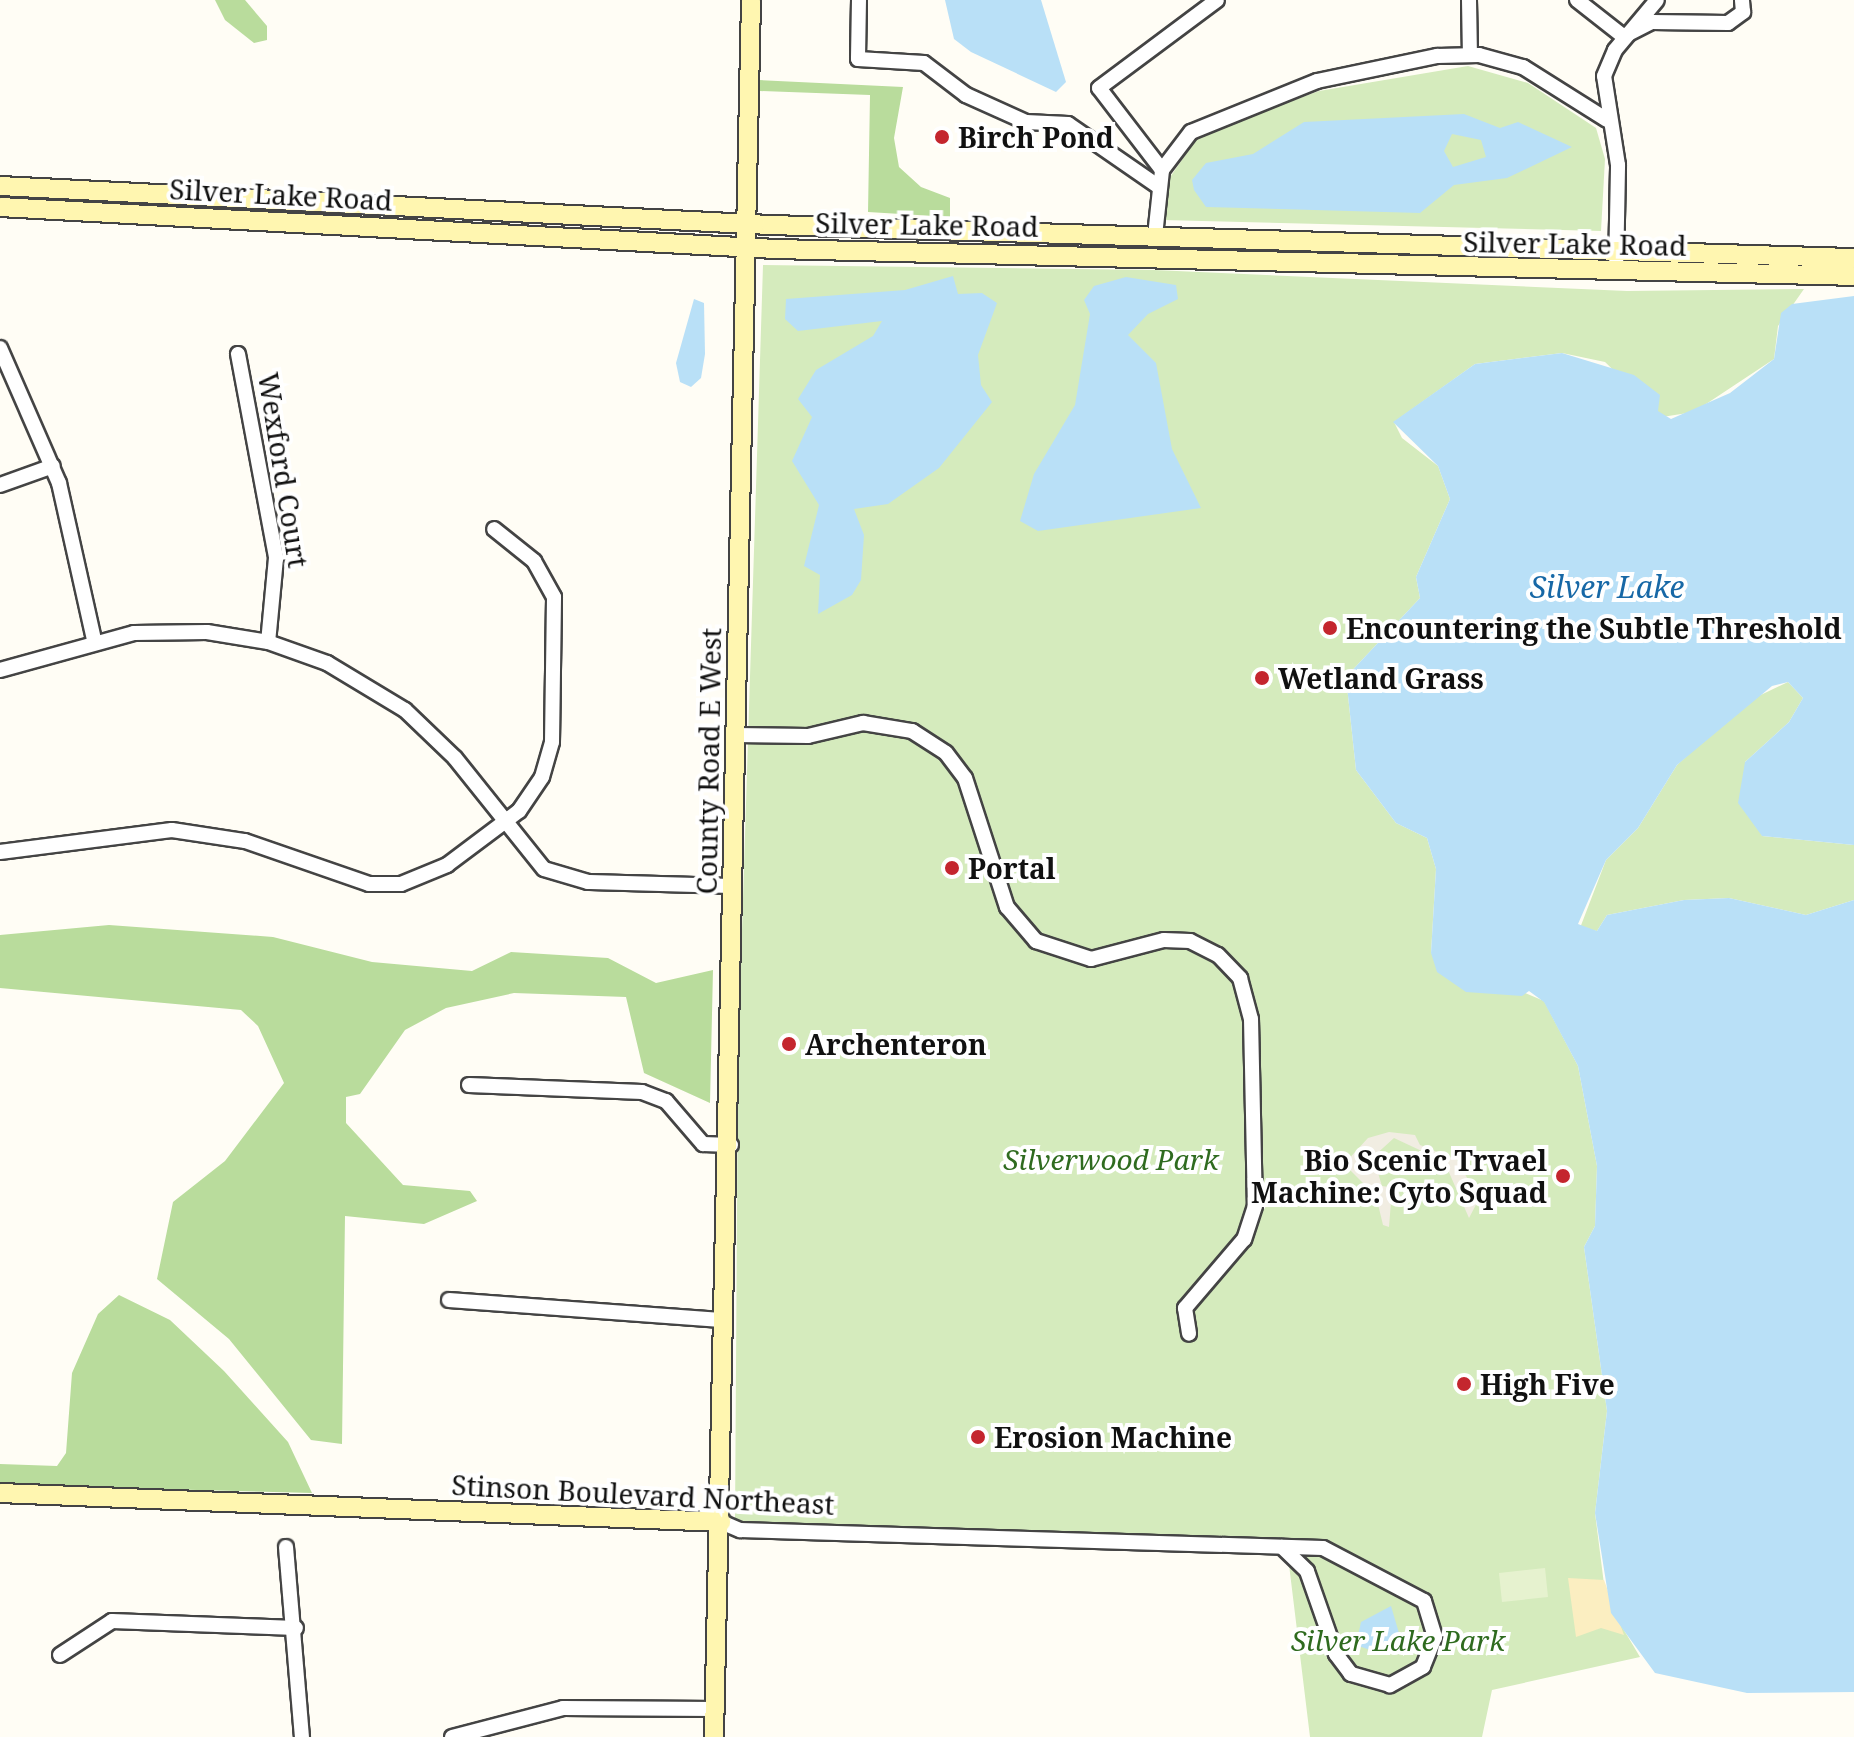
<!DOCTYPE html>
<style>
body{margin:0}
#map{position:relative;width:1854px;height:1737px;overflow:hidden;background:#fffdf5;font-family:"Noto Serif",serif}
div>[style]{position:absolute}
.green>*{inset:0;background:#d5ebbd}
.forest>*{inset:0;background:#b9dc9c}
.sand>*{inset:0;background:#fbeec1}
.pitch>*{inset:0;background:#e6f2cf}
.plaza>*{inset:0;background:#f1ede2}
.water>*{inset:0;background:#b9e0f7}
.roads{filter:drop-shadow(2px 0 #444) drop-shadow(-2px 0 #444) drop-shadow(0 2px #444) drop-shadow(0 -2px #444)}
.street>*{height:14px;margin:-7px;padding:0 7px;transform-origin:7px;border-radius:7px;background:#fff}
.secondary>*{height:18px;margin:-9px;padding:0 9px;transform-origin:9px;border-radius:9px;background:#fff6b0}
.dots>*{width:22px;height:22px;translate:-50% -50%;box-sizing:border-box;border:4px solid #fff;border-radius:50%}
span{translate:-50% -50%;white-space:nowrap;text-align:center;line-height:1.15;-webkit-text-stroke:8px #fff;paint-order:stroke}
.poi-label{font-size:28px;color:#111;font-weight:700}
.left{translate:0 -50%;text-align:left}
.right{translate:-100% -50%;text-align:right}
.street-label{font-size:28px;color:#111}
.park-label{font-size:28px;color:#2f6b1f;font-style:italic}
.water-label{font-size:30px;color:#1768a6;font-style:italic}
</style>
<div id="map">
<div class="green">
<i style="clip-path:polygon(1468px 66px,1528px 83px,1596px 128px,1605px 159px,1601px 231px,1162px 220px,1166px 183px,1199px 135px,1319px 91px)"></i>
<i style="clip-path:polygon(763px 265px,1154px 270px,1627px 291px,1804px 289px,1778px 326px,1774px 359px,1694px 412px,1662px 417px,1605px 362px,1562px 353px,1475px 364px,1394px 422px,1402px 438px,1438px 466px,1450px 499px,1416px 577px,1420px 598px,1346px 677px,1356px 770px,1396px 823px,1427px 838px,1436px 869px,1431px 953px,1544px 1001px,1578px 1066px,1597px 1166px,1595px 1226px,1584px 1247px,1607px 1411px,1595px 1513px,1606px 1600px,1640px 1657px,1492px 1690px,1482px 1737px,1310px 1737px,1286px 1540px,735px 1521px,738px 1057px)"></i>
<i style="clip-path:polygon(1788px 682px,1803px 698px,1789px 722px,1745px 762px,1762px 836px,1854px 845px,1854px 900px,1806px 915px,1729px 898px,1684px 900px,1607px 915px,1597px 931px,1580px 928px,1606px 860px,1638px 828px,1677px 765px,1746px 702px)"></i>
</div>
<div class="forest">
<i style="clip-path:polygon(215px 0,245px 0,267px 26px,267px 40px,254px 43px,225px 20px)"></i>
<i style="clip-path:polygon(759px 80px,903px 87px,894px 138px,899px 167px,921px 187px,950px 198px,950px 217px,868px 212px,870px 95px,760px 91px)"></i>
<i style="clip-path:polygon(109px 925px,273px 937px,372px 962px,472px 971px,511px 952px,608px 958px,656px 983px,713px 970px,710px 1103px,644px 1073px,626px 997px,514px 993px,446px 1008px,405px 1030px,360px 1094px,346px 1097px,346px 1123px,403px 1185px,470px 1191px,477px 1201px,424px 1224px,345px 1216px,342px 1444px,311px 1440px,229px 1339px,157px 1279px,173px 1202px,225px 1161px,284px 1083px,258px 1026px,241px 1010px,0 988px,0 935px)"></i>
<i style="clip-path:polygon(119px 1295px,170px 1320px,224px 1371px,288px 1442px,312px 1493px,0 1485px,0 1464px,57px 1466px,66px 1453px,72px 1373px,98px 1314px)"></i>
</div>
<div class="sand">
<i style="clip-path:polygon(1568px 1578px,1604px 1580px,1624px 1635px,1601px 1628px,1576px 1637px)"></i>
</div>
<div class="pitch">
<i style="clip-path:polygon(1545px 1568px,1548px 1597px,1502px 1602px,1499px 1573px)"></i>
</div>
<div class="plaza">
<i style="clip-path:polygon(1389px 1132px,1415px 1135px,1420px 1145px,1457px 1160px,1479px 1199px,1469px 1218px,1444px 1161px,1430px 1166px,1426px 1153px,1394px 1138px,1373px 1157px,1382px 1186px,1397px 1188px,1401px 1198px,1391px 1202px,1389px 1227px,1383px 1225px,1376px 1196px,1344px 1164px,1368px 1138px)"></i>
</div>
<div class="water">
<i style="clip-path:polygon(945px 0,1041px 0,1066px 82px,1056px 92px,971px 52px,954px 39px)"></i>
<i style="clip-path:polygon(evenodd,1464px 114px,1500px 128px,1518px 122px,1572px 147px,1507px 178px,1454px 185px,1420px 213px,1206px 207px,1194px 190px,1192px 180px,1206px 163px,1253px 154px,1304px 122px,1464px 114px,1452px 134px,1481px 140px,1486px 157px,1453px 167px,1444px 151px,1452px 134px)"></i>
<i style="clip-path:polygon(953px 276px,958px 294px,982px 293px,997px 303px,978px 355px,981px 385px,992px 402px,939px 468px,888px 504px,854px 509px,864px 535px,861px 580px,852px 595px,818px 614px,820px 575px,804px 566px,819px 505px,792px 461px,812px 417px,798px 399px,816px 370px,873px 336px,882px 321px,798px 331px,785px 319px,786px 299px,905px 290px)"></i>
<i style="clip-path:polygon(1126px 277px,1176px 285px,1178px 299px,1148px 314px,1128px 335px,1156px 363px,1172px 449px,1201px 508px,1038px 531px,1020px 521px,1034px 474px,1075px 405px,1090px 314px,1084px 300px,1094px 286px)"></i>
<i style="clip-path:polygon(1854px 296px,1854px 845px,1762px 836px,1738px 803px,1745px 762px,1789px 722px,1803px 698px,1788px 682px,1772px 686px,1677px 765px,1638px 828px,1606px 860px,1578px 924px,1597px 931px,1607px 915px,1684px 900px,1729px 898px,1806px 915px,1854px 900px,1854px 1692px,1747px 1693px,1655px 1673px,1611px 1613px,1595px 1513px,1607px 1411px,1584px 1247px,1595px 1226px,1597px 1166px,1578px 1066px,1544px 1002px,1529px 991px,1522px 996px,1466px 992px,1437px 972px,1431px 953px,1436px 869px,1427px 838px,1396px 823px,1356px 770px,1346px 677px,1420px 598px,1416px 577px,1450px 499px,1438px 466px,1393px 422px,1475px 364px,1562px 353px,1634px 375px,1660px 395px,1658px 411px,1671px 419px,1730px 393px,1774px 359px,1781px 313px,1792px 304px)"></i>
<i style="clip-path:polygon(694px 299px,704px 303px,705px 354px,701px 378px,691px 387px,680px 382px,676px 363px)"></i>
<i style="clip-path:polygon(1391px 1606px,1401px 1640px,1381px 1654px,1356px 1645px,1361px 1622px)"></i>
</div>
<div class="roads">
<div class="street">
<i style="left:859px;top:0;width:59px;rotate:91deg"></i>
<i style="left:858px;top:59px;width:66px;rotate:3.5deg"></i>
<i style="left:924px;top:63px;width:53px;rotate:37.3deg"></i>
<i style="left:966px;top:95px;width:66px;rotate:24.2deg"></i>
<i style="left:1026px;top:122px;width:42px;rotate:2.7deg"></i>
<i style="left:1068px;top:124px;width:109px;rotate:34.6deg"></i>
<i style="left:1469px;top:0;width:55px;rotate:89deg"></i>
<i style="left:1577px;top:0;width:60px;rotate:38.2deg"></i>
<i style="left:1628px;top:34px;width:27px;rotate:-27deg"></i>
<i style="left:1652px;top:22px;width:76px;rotate:0.8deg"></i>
<i style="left:1728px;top:23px;width:19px;rotate:-36deg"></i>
<i style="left:1743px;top:12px;width:12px;rotate:-95deg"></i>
<i style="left:1162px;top:170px;width:103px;rotate:-127.5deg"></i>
<i style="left:1099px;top:88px;width:147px;rotate:-36.7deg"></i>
<i style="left:1155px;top:236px;width:66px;rotate:-83.9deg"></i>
<i style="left:1162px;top:170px;width:48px;rotate:-52.7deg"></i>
<i style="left:1191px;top:132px;width:136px;rotate:-22deg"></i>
<i style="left:1317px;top:81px;width:123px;rotate:-11.8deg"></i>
<i style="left:1437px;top:56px;width:42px;rotate:-1.4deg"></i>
<i style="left:1479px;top:55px;width:46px;rotate:15.3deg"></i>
<i style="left:1523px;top:67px;width:99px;rotate:32.2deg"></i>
<i style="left:1616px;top:272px;width:107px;rotate:-88.9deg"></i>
<i style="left:1618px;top:165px;width:90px;rotate:-98.9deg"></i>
<i style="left:1604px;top:76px;width:28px;rotate:-67deg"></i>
<i style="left:1615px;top:50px;width:65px;rotate:-50deg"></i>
<i style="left:0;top:348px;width:147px;rotate:66.4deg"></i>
<i style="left:59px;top:483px;width:160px;rotate:77.4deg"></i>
<i style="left:238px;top:354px;width:208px;rotate:79.4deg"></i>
<i style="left:276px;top:558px;width:84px;rotate:95.4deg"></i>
<i style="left:0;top:485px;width:56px;rotate:-19.7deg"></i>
<i style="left:0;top:670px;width:139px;rotate:-15.4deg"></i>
<i style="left:134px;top:633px;width:73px;rotate:-0.8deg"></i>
<i style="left:207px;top:632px;width:62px;rotate:9.3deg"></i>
<i style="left:268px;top:642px;width:63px;rotate:19.6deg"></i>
<i style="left:327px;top:663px;width:91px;rotate:31.1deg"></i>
<i style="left:405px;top:710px;width:69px;rotate:43.8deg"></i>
<i style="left:455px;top:758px;width:142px;rotate:51.3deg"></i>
<i style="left:544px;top:869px;width:46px;rotate:16.5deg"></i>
<i style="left:588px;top:882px;width:145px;rotate:1.6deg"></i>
<i style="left:736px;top:735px;width:72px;rotate:0.8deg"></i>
<i style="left:808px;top:736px;width:57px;rotate:-13.3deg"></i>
<i style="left:863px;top:723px;width:50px;rotate:9.3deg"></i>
<i style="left:912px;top:731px;width:40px;rotate:32.9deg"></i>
<i style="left:946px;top:753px;width:31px;rotate:53deg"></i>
<i style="left:965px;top:778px;width:136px;rotate:72deg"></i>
<i style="left:1007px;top:907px;width:45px;rotate:49.5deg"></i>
<i style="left:1036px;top:941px;width:58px;rotate:18.1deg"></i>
<i style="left:1091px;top:959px;width:75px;rotate:-14.6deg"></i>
<i style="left:1164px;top:940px;width:26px;rotate:2deg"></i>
<i style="left:1190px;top:941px;width:31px;rotate:27deg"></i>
<i style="left:1218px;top:955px;width:32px;rotate:46deg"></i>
<i style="left:1240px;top:978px;width:42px;rotate:75deg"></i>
<i style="left:1251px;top:1019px;width:187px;rotate:88.8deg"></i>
<i style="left:1255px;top:1206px;width:35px;rotate:108deg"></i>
<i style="left:1244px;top:1239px;width:91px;rotate:130.5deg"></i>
<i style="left:1185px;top:1308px;width:26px;rotate:81deg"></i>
<i style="left:0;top:852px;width:173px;rotate:-7.3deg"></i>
<i style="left:172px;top:830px;width:74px;rotate:8.6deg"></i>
<i style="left:245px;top:841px;width:131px;rotate:19.1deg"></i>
<i style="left:369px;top:884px;width:32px"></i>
<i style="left:401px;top:884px;width:50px;rotate:-22.4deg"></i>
<i style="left:447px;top:865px;width:90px;rotate:-36.9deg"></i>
<i style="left:519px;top:811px;width:41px;rotate:-55.9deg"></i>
<i style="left:542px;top:777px;width:36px;rotate:-74deg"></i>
<i style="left:552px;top:742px;width:145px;rotate:-89.2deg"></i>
<i style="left:554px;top:597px;width:41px;rotate:-119.1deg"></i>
<i style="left:534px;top:561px;width:51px;rotate:-141.3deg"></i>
<i style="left:469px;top:1085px;width:173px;rotate:2.3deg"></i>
<i style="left:642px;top:1092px;width:26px;rotate:21deg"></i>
<i style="left:666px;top:1101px;width:57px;rotate:49.3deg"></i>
<i style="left:703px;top:1144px;width:28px;rotate:2deg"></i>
<i style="left:449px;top:1300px;width:276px;rotate:4.2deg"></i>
<i style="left:721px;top:1522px;width:21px;rotate:23deg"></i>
<i style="left:740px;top:1530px;width:583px;rotate:1.77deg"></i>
<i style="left:1323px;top:1548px;width:114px;rotate:27.7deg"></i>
<i style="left:1424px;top:1601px;width:38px;rotate:73deg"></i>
<i style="left:1435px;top:1637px;width:32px;rotate:112deg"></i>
<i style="left:1423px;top:1667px;width:38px;rotate:151deg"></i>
<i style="left:1390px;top:1685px;width:41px;rotate:-164.2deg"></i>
<i style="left:1351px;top:1674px;width:25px;rotate:-127deg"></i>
<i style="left:1336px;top:1654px;width:88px;rotate:-109.3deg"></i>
<i style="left:1307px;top:1571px;width:35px;rotate:-136deg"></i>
<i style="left:286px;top:1547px;width:191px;rotate:85.2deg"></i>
<i style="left:60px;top:1655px;width:62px;rotate:-33.2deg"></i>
<i style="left:112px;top:1621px;width:184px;rotate:2.2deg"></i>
<i style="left:452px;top:1737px;width:115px;rotate:-14.6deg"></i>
<i style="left:563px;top:1708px;width:152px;rotate:0.4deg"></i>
</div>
<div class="secondary">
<i style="left:0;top:186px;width:772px;rotate:2.9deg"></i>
<i style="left:771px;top:225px;width:1084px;rotate:1.75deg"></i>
<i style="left:0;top:207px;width:777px;rotate:3.1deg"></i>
<i style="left:776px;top:249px;width:1078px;rotate:1.43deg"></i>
<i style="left:0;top:1493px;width:722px;rotate:2.3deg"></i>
<i style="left:714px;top:1737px;width:1737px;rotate:-88.78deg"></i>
</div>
</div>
<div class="dots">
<i style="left:942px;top:137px;background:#c4262e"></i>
<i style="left:1330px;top:628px;background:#c4262e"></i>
<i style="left:1262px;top:678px;background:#c4262e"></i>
<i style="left:952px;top:868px;background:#c4262e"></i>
<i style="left:789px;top:1044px;background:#c4262e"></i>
<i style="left:1563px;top:1176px;background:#c4262e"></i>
<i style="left:1464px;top:1384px;background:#c4262e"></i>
<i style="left:978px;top:1437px;background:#c4262e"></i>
</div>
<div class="poi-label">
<span class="left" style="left:958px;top:137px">Birch Pond</span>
<span class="left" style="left:1346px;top:628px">Encountering the Subtle Threshold</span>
<span class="left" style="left:1278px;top:678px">Wetland Grass</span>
<span class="left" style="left:968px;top:868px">Portal</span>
<span class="left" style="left:805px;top:1044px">Archenteron</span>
<span class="right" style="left:1547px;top:1176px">Bio Scenic Trvael<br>Machine: Cyto Squad</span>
<span class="left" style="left:1480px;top:1384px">High Five</span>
<span class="left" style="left:994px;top:1437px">Erosion Machine</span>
</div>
<div class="street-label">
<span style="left:281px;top:194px;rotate:3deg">Silver Lake Road</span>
<span style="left:927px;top:224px;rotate:1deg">Silver Lake Road</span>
<span style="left:1575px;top:243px;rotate:1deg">Silver Lake Road</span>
<span style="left:284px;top:470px;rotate:81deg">Wexford Court</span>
<span style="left:708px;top:761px;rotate:-89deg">County Road E West</span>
<span style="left:643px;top:1494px;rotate:3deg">Stinson Boulevard Northeast</span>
</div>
<div class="park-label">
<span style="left:1111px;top:1159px">Silverwood Park</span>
<span style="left:1398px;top:1640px">Silver Lake Park</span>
</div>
<div class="water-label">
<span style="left:1607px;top:587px">Silver Lake</span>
</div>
</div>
